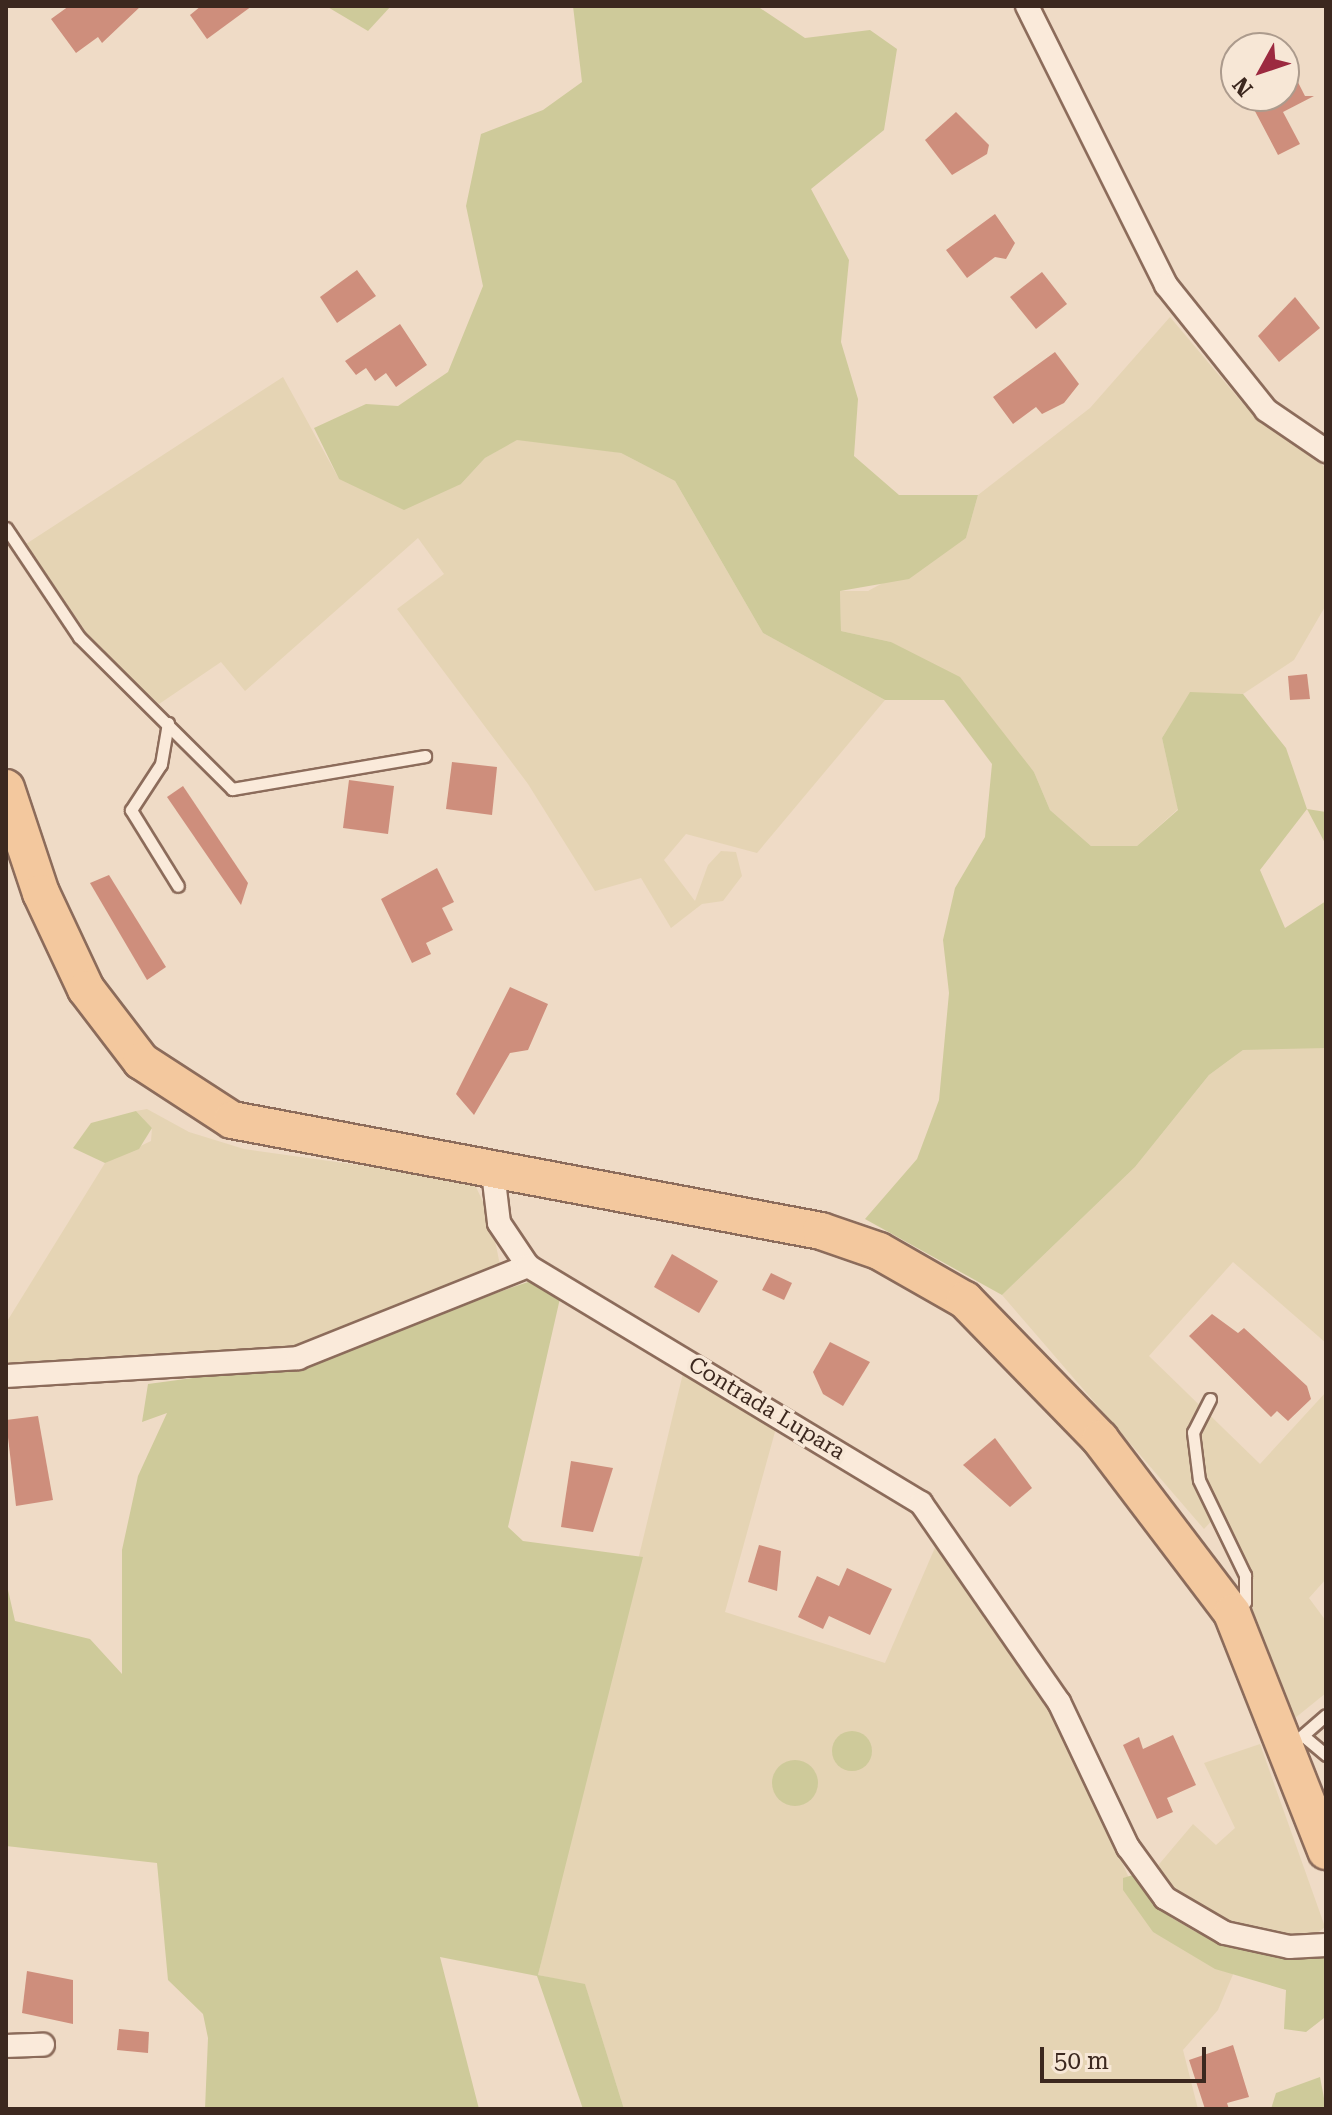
<!DOCTYPE html>
<style>
body{margin:0}
#map{position:relative;width:1332px;height:2115px;overflow:hidden;background:#efdbc6;font-family:"Roboto Serif",serif}
div>[style]{position:absolute}
.farmland>*{inset:0;background:#e5d4b4}
.green>*{inset:0;background:#ceca9a}
.round{border-radius:50%}
.building>*{inset:0;background:#ce8e7c}
.roads{filter:drop-shadow(2px 0 #8c6c5b) drop-shadow(-2px 0 #8c6c5b) drop-shadow(0 2px #8c6c5b) drop-shadow(0 -2px #8c6c5b)}
.lane>*{height:11px;margin:-5.5px;padding:0 5.5px;transform-origin:5.5px;border-radius:5.5px;background:#faeada}
.street>*{height:22px;margin:-11px;padding:0 11px;transform-origin:11px;border-radius:11px;background:#faeada}
.primary>*{height:36px;margin:-18px;padding:0 18px;transform-origin:18px;border-radius:18px;background:#f3c89e}
span{translate:-50% -50%;white-space:nowrap;text-align:center;line-height:1.15;-webkit-text-stroke:7px #f7e7d6;paint-order:stroke}
.street-label{font-size:22px;color:#3c281f}
.frame{position:absolute;inset:0;border:8px solid #3c281f;pointer-events:none}
.north{position:absolute;left:1220px;top:32px;width:80px;height:80px;box-sizing:border-box;background:#f7e7d6;border:2px solid #ac9b8d;border-radius:50%;rotate:230deg;font-size:22px;font-weight:700;line-height:32px;text-align:center;color:#3c281f}
.north::after{content:'';display:block;margin:auto;width:28px;height:36px;background:#9c2a40;clip-path:polygon(50% 0,100% 100%,50% 72%,0 100%)}
.scale{position:absolute;left:1040px;top:2047px;width:166px;height:36px;box-sizing:border-box;border:4px solid #3c281f;border-top:0;padding-left:10px;font-size:24px;line-height:28px;white-space:nowrap;color:#3c281f;-webkit-text-stroke:6px #f7e7d6;paint-order:stroke}
</style>
<div id="map">
<div class="farmland">
<i style="clip-path:polygon(1170px 317px,1245px 406px,1326px 468px,1326px 605px,1294px 660px,1243px 694px,1190px 693px,1162px 738px,1178px 809px,1137px 846px,1091px 846px,1050px 810px,1034px 772px,891px 642px,841px 631px,840px 591px,868px 591px,966px 538px,978px 495px,1090px 408px)"></i>
<i style="clip-path:polygon(283px 377px,339px 479px,461px 484px,485px 458px,516px 440px,551px 440px,621px 453px,675px 481px,763px 633px,885px 700px,757px 853px,686px 834px,664px 860px,695px 901px,708px 865px,721px 851px,736px 852px,742px 876px,723px 901px,702px 904px,671px 928px,641px 878px,595px 891px,528px 784px,397px 609px,444px 574px,418px 538px,245px 691px,221px 662px,159px 704px,99px 651px,26px 544px)"></i>
<i style="clip-path:polygon(1301px 1043px,1326px 1048px,1326px 1343px,1233px 1262px,1149px 1356px,1260px 1464px,1326px 1392px,1326px 1579px,1309px 1598px,1326px 1621px,1326px 1693px,1295px 1718px,1255px 1636px,1250px 1574px,1217px 1515px,1204px 1529px,1002px 1295px,1135px 1167px,1209px 1075px,1243px 1050px)"></i>
<i style="clip-path:polygon(147px 1109px,189px 1132px,244px 1149px,473px 1181px,490px 1216px,501px 1270px,311px 1344px,252px 1356px,6px 1372px,6px 1323px,105px 1163px,151px 1141px,152px 1128px,136px 1111px)"></i>
<i style="clip-path:polygon(685px 1365px,778px 1421px,725px 1612px,885px 1663px,937px 1543px,1056px 1714px,1153px 1932px,1234px 1972px,1218px 2010px,1183px 2050px,1198px 2109px,624px 2109px,585px 1985px,538px 1975px)"></i>
<i style="clip-path:polygon(1260px 1744px,1325px 1927px,1312px 1937px,1244px 1929px,1190px 1905px,1150px 1875px,1193px 1824px,1216px 1845px,1235px 1828px,1204px 1763px)"></i>
</div>
<div class="green">
<i style="clip-path:polygon(326px 6px,391px 6px,368px 31px)"></i>
<i style="clip-path:polygon(573px 6px,757px 6px,805px 38px,870px 30px,897px 49px,884px 130px,811px 189px,849px 260px,841px 342px,858px 399px,854px 456px,899px 495px,978px 495px,966px 538px,909px 579px,840px 591px,841px 631px,891px 642px,960px 677px,1034px 772px,1050px 810px,1091px 846px,1137px 846px,1178px 810px,1162px 738px,1190px 692px,1243px 694px,1286px 748px,1307px 809px,1326px 812px,1326px 845px,1307px 809px,1260px 870px,1285px 928px,1326px 901px,1326px 1048px,1243px 1050px,1209px 1075px,1135px 1167px,1002px 1295px,865px 1219px,917px 1159px,939px 1100px,949px 993px,943px 940px,955px 888px,985px 837px,992px 764px,944px 700px,885px 700px,763px 633px,675px 481px,621px 453px,517px 440px,485px 458px,461px 484px,404px 510px,339px 479px,314px 428px,366px 404px,398px 406px,448px 372px,483px 286px,466px 206px,481px 134px,543px 110px,582px 82px)"></i>
<i style="clip-path:polygon(136px 1111px,152px 1128px,139px 1149px,105px 1163px,73px 1148px,91px 1123px)"></i>
<i style="clip-path:polygon(531px 1281px,561px 1294px,508px 1527px,523px 1541px,643px 1557px,538px 1975px,585px 1984px,624px 2109px,583px 2109px,537px 1976px,440px 1957px,479px 2109px,205px 2109px,208px 2038px,203px 2014px,168px 1980px,157px 1863px,6px 1846px,6px 1581px,15px 1621px,90px 1639px,122px 1674px,122px 1550px,138px 1476px,167px 1413px,142px 1422px,148px 1384px,282px 1366px)"></i>
<i class="round" style="left:832px;top:1731px;width:40px;height:40px"></i>
<i class="round" style="left:772px;top:1760px;width:46px;height:46px"></i>
<i style="clip-path:polygon(1133px 1875px,1172px 1918px,1196px 1932px,1326px 1957px,1324px 2018px,1306px 2032px,1284px 2029px,1286px 1990px,1215px 1969px,1153px 1932px,1123px 1890px,1123px 1878px)"></i>
<i style="clip-path:polygon(1320px 2077px,1326px 2109px,1271px 2109px,1276px 2093px)"></i>
</div>
<div class="building">
<i style="clip-path:polygon(69px 6px,141px 6px,102px 43px,98px 37px,76px 53px,51px 19px)"></i>
<i style="clip-path:polygon(201px 6px,252px 6px,207px 39px,190px 15px)"></i>
<i style="clip-path:polygon(1284px 55px,1305px 96px,1314px 96px,1283px 112px,1300px 144px,1278px 155px,1247px 96px,1284px 96px)"></i>
<i style="clip-path:polygon(956px 112px,989px 145px,987px 154px,952px 175px,925px 140px)"></i>
<i style="clip-path:polygon(995px 214px,1015px 243px,1006px 259px,995px 257px,967px 278px,946px 250px)"></i>
<i style="clip-path:polygon(357px 270px,376px 296px,337px 323px,320px 297px)"></i>
<i style="clip-path:polygon(1042px 272px,1067px 304px,1036px 329px,1010px 297px)"></i>
<i style="clip-path:polygon(1295px 297px,1320px 328px,1279px 362px,1258px 336px)"></i>
<i style="clip-path:polygon(400px 324px,427px 365px,396px 387px,386px 373px,375px 381px,366px 368px,356px 375px,345px 361px)"></i>
<i style="clip-path:polygon(1055px 352px,1079px 384px,1064px 403px,1042px 414px,1036px 407px,1013px 424px,993px 397px)"></i>
<i style="clip-path:polygon(1307px 674px,1310px 699px,1290px 700px,1288px 676px)"></i>
<i style="clip-path:polygon(452px 762px,497px 767px,492px 815px,446px 809px)"></i>
<i style="clip-path:polygon(349px 780px,394px 786px,388px 834px,343px 828px)"></i>
<i style="clip-path:polygon(183px 786px,248px 883px,241px 905px,167px 797px)"></i>
<i style="clip-path:polygon(437px 868px,454px 902px,442px 908px,453px 930px,426px 943px,431px 954px,412px 963px,381px 899px)"></i>
<i style="clip-path:polygon(109px 875px,166px 967px,147px 980px,90px 883px)"></i>
<i style="clip-path:polygon(510px 987px,548px 1004px,528px 1050px,510px 1053px,474px 1115px,456px 1094px)"></i>
<i style="clip-path:polygon(672px 1254px,718px 1281px,699px 1313px,654px 1287px)"></i>
<i style="clip-path:polygon(771px 1273px,792px 1283px,784px 1300px,762px 1290px)"></i>
<i style="clip-path:polygon(1212px 1314px,1238px 1333px,1244px 1328px,1307px 1386px,1311px 1399px,1288px 1421px,1277px 1411px,1271px 1417px,1189px 1336px)"></i>
<i style="clip-path:polygon(830px 1342px,870px 1362px,843px 1406px,823px 1394px,813px 1372px)"></i>
<i style="clip-path:polygon(38px 1416px,53px 1500px,16px 1506px,6px 1420px)"></i>
<i style="clip-path:polygon(995px 1438px,1032px 1488px,1010px 1507px,963px 1465px)"></i>
<i style="clip-path:polygon(571px 1461px,613px 1468px,593px 1532px,561px 1527px)"></i>
<i style="clip-path:polygon(759px 1545px,781px 1551px,777px 1591px,748px 1582px)"></i>
<i style="clip-path:polygon(847px 1568px,892px 1589px,870px 1635px,829px 1616px,823px 1629px,798px 1617px,817px 1576px,839px 1586px)"></i>
<i style="clip-path:polygon(1173px 1735px,1196px 1785px,1167px 1798px,1173px 1812px,1157px 1819px,1123px 1745px,1139px 1737px,1143px 1749px)"></i>
<i style="clip-path:polygon(27px 1971px,73px 1980px,73px 2024px,22px 2013px)"></i>
<i style="clip-path:polygon(119px 2029px,149px 2032px,148px 2053px,117px 2050px)"></i>
<i style="clip-path:polygon(1233px 2045px,1249px 2097px,1227px 2103px,1229px 2109px,1205px 2109px,1189px 2060px)"></i>
</div>
<div class="roads">
<div class="lane">
<i style="left:6px;top:528px;width:131px;rotate:56.2deg"></i>
<i style="left:79px;top:637px;width:216px;rotate:44.8deg"></i>
<i style="left:232px;top:789px;width:196px;rotate:-9.7deg"></i>
<i style="left:168px;top:723px;width:42px;rotate:99.7deg"></i>
<i style="left:161px;top:764px;width:55px;rotate:123.1deg"></i>
<i style="left:131px;top:810px;width:89px;rotate:58.3deg"></i>
<i style="left:1210px;top:1399px;width:37px;rotate:117deg"></i>
<i style="left:1193px;top:1432px;width:48px;rotate:82.9deg"></i>
<i style="left:1199px;top:1480px;width:106px;rotate:64.2deg"></i>
<i style="left:1245px;top:1575px;width:27px;rotate:90deg"></i>
<i style="left:1245px;top:1602px;width:13px;rotate:141deg"></i>
<i style="left:1307px;top:1739px;width:25px;rotate:40deg"></i>
<i style="left:1288px;top:1748px;width:50px;rotate:-41deg"></i>
</div>
<div class="street">
<i style="left:1027px;top:6px;width:312px;rotate:63.5deg"></i>
<i style="left:1166px;top:285px;width:160px;rotate:51.3deg"></i>
<i style="left:1266px;top:410px;width:73px;rotate:34.3deg"></i>
<i style="left:492px;top:1164px;width:59px;rotate:83.2deg"></i>
<i style="left:499px;top:1223px;width:52px;rotate:56deg"></i>
<i style="left:6px;top:1376px;width:293px;rotate:-3.5deg"></i>
<i style="left:298px;top:1358px;width:248px;rotate:-21.8deg"></i>
<i style="left:528px;top:1266px;width:459px;rotate:31.1deg"></i>
<i style="left:921px;top:1503px;width:242px;rotate:55.3deg"></i>
<i style="left:1059px;top:1702px;width:161px;rotate:64.6deg"></i>
<i style="left:1128px;top:1847px;width:63px;rotate:54deg"></i>
<i style="left:1165px;top:1898px;width:69px;rotate:30.3deg"></i>
<i style="left:1225px;top:1933px;width:66px;rotate:12.3deg"></i>
<i style="left:1289px;top:1947px;width:37px;rotate:-3deg"></i>
<i style="left:6px;top:2046px;width:37px;rotate:-2deg"></i>
</div>
<div class="primary">
<i style="left:6px;top:788px;width:111px;rotate:71.6deg"></i>
<i style="left:41px;top:893px;width:106px;rotate:64.9deg"></i>
<i style="left:86px;top:989px;width:91px;rotate:52.6deg"></i>
<i style="left:141px;top:1061px;width:108px;rotate:33deg"></i>
<i style="left:232px;top:1120px;width:599px;rotate:10.67deg"></i>
<i style="left:821px;top:1231px;width:61px;rotate:19deg"></i>
<i style="left:879px;top:1251px;width:99px;rotate:29.7deg"></i>
<i style="left:965px;top:1300px;width:194px;rotate:45.8deg"></i>
<i style="left:1100px;top:1439px;width:218px;rotate:52.8deg"></i>
<i style="left:1232px;top:1613px;width:256px;rotate:68.4deg"></i>
</div>
</div>
<div class="street-label">
<span style="left:767px;top:1408px;rotate:31deg">Contrada Lupara</span>
</div>
<div class="frame"></div>
<div class="north">N</div>
<div class="scale">50 m</div>
</div>
